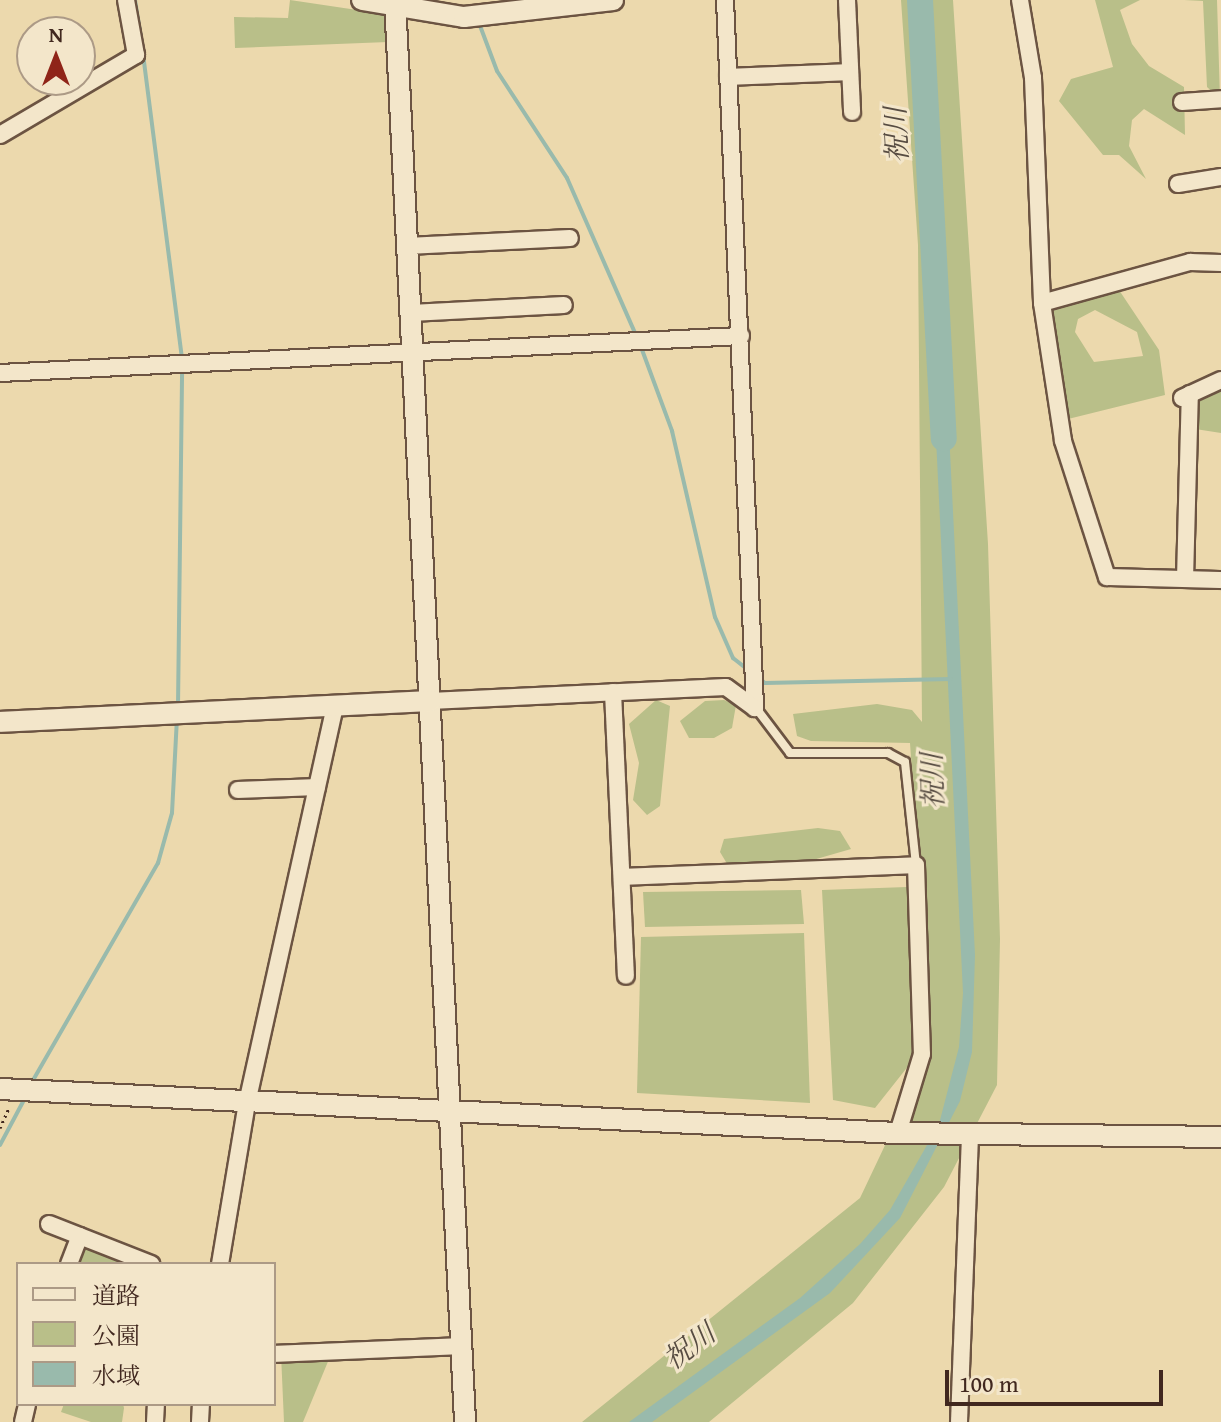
<!DOCTYPE html>
<meta charset="utf-8">
<style>
body{margin:0}
#map{position:relative;width:1221px;height:1422px;overflow:hidden;background:#ecd9ad;font-family:"Gentium Book Plus","Noto Serif JP",serif}
div>[style]{position:absolute}
.green>*{inset:0;background:#b9bf89}
.water>*{inset:0;background:#99baac}
.stream>*{height:4px;margin:-2px;padding:0 2px;transform-origin:2px;border-radius:2px;background:#99baac}
.river>*{height:26px;margin:-13px;padding:0 13px;transform-origin:13px;border-radius:13px;background:#99baac}
.path>*{height:3px;margin-top:-1.5px;transform-origin:0;background:repeating-linear-gradient(90deg,#41281f 0 2px,transparent 0 6px)}
.roads{filter:drop-shadow(2px 0 #6c5442) drop-shadow(-2px 0 #6c5442) drop-shadow(0 2px #6c5442) drop-shadow(0 -2px #6c5442)}
.service>*{height:8px;margin:-4px;padding:0 4px;transform-origin:4px;border-radius:4px;background:#f3e6ca}
.minor>*{height:16px;margin:-8px;padding:0 8px;transform-origin:8px;border-radius:8px;background:#f3e6ca}
.tertiary>*{height:20px;margin:-10px;padding:0 10px;transform-origin:10px;border-radius:10px;background:#f3e6ca}
span{translate:-50% -50%;white-space:nowrap;text-align:center;line-height:1.15;-webkit-text-stroke:6px #f3e6ca;paint-order:stroke}
.water-label{font-size:28px;color:#574c42;font-style:italic}
.legend{position:absolute;left:16px;top:1262px;width:260px;height:144px;box-sizing:border-box;background:#f3e6ca;border:2px solid #ac9a86;margin:0;padding:10px 14px;list-style:none;font-size:24px;color:#41281f}
.legend li{display:flex;align-items:center;gap:16px;height:40px}
.legend b{width:40px;border:2px solid #ac9a86}
.north{position:absolute;left:16px;top:16px;width:80px;height:80px;box-sizing:border-box;background:#f3e6ca;border:2px solid #ac9a86;border-radius:50%;rotate:0deg;font-size:22px;font-weight:700;line-height:32px;text-align:center;color:#41281f}
.north::after{content:'';display:block;margin:auto;width:28px;height:36px;background:#8f2418;clip-path:polygon(50% 0,100% 100%,50% 72%,0 100%)}
.scale{position:absolute;left:945px;top:1370px;width:218px;height:36px;box-sizing:border-box;border:4px solid #41281f;border-top:0;padding-left:10px;font-size:24px;line-height:28px;white-space:nowrap;color:#41281f;-webkit-text-stroke:6px #f3e6ca;paint-order:stroke}
</style>
<div id="map">
<div class="green">
<i style="clip-path:polygon(290px 0,384px 14px,388px 42px,235px 48px,234px 17px,288px 18px)"></i>
<i style="clip-path:polygon(901px 0,953px 0,988px 544px,1000px 939px,997px 1085px,944px 1187px,853px 1303px,709px 1422px,582px 1422px,860px 1198px,915px 1082px,917px 1055px,875px 1108px,833px 1100px,822px 890px,907px 887px,917px 1046px,925px 954px,910px 743px,811px 741px,797px 736px,793px 714px,877px 704px,912px 710px,922px 722px,918px 245px)"></i>
<i style="clip-path:polygon(1095px 0,1140px 0,1120px 10px,1132px 44px,1149px 66px,1184px 87px,1185px 135px,1144px 109px,1132px 120px,1129px 146px,1146px 179px,1119px 155px,1103px 155px,1059px 101px,1071px 79px,1113px 67px)"></i>
<i style="clip-path:polygon(1184px 0,1217px 0,1220px 99px,1207px 87px,1203px 1px)"></i>
<i style="clip-path:polygon(evenodd,1119px 290px,1159px 350px,1165px 395px,1060px 421px,1042px 303px,1119px 290px,1095px 310px,1137px 332px,1143px 356px,1094px 362px,1075px 332px,1078px 319px,1095px 310px)"></i>
<i style="clip-path:polygon(1221px 382px,1221px 433px,1189px 428px,1190px 394px)"></i>
<i style="clip-path:polygon(656px 700px,670px 706px,660px 806px,647px 815px,633px 800px,639px 763px,629px 724px)"></i>
<i style="clip-path:polygon(724px 700px,736px 705px,732px 728px,714px 738px,689px 738px,680px 721px,705px 701px)"></i>
<i style="clip-path:polygon(818px 828px,840px 831px,851px 849px,806px 862px,729px 867px,720px 852px,724px 839px)"></i>
<i style="clip-path:polygon(801px 890px,804px 924px,645px 927px,643px 892px)"></i>
<i style="clip-path:polygon(804px 933px,810px 1103px,637px 1093px,641px 937px)"></i>
<i style="clip-path:polygon(80px 1236px,149px 1264px,69px 1264px)"></i>
<i style="clip-path:polygon(334px 1347px,303px 1422px,284px 1422px,281px 1354px)"></i>
<i style="clip-path:polygon(64px 1404px,123px 1404px,124px 1408px,122px 1422px,91px 1422px,61px 1412px)"></i>
</div>
<div class="water">
<i style="clip-path:polygon(934px 397px,948px 411px,975px 955px,972px 1052px,960px 1101px,900px 1218px,830px 1293px,652px 1422px,629px 1422px,800px 1298px,860px 1244px,890px 1210px,939px 1124px,959px 1047px,963px 993px)"></i>
</div>
<div class="stream">
<i style="left:135px;top:0;width:37px;rotate:81deg"></i>
<i style="left:479px;top:23px;width:51px;rotate:69.4deg"></i>
<i style="left:497px;top:71px;width:128px;rotate:56.8deg"></i>
<i style="left:567px;top:178px;width:171px;rotate:66.3deg"></i>
<i style="left:143px;top:54px;width:306px;rotate:82.7deg"></i>
<i style="left:641px;top:347px;width:90px;rotate:69.7deg"></i>
<i style="left:672px;top:431px;width:191px;rotate:77deg"></i>
<i style="left:715px;top:617px;width:45px;rotate:66.3deg"></i>
<i style="left:733px;top:658px;width:18px;rotate:38deg"></i>
<i style="left:758px;top:677px;width:9px;rotate:41deg"></i>
<i style="left:765px;top:683px;width:186px;rotate:-1.2deg"></i>
<i style="left:178px;top:706px;width:339px;rotate:-89.3deg"></i>
<i style="left:32px;top:1082px;width:253px;rotate:-60.1deg"></i>
<i style="left:158px;top:863px;width:52px;rotate:-74.4deg"></i>
<i style="left:172px;top:813px;width:94px;rotate:-87deg"></i>
<i style="left:0;top:1145px;width:53px;rotate:-62deg"></i>
</div>
<div class="river">
<i style="left:920px;top:0;width:439px;rotate:86.9deg"></i>
</div>
<div class="path">
<i style="left:0;top:1128px;width:22px;rotate:-66deg"></i>
</div>
<div class="roads">
<div class="service">
<i style="left:756px;top:708px;width:56px;rotate:52.9deg"></i>
<i style="left:790px;top:753px;width:98px"></i>
<i style="left:888px;top:753px;width:19px;rotate:28deg"></i>
<i style="left:905px;top:762px;width:104px;rotate:83.9deg"></i>
</div>
<div class="minor">
<i style="left:725px;top:0;width:709px;rotate:87.57deg"></i>
<i style="left:847px;top:0;width:112px;rotate:87.4deg"></i>
<i style="left:1020px;top:0;width:79px;rotate:80.5deg"></i>
<i style="left:1033px;top:78px;width:225px;rotate:87.7deg"></i>
<i style="left:1042px;top:303px;width:140px;rotate:81.3deg"></i>
<i style="left:1063px;top:441px;width:143px;rotate:72.1deg"></i>
<i style="left:1107px;top:577px;width:114px;rotate:1.5deg"></i>
<i style="left:728px;top:77px;width:122px;rotate:-2.3deg"></i>
<i style="left:1182px;top:102px;width:39px;rotate:-4deg"></i>
<i style="left:0;top:135px;width:158px;rotate:-30.5deg"></i>
<i style="left:136px;top:55px;width:56px;rotate:-100.3deg"></i>
<i style="left:1178px;top:184px;width:44px;rotate:-9.2deg"></i>
<i style="left:407px;top:246px;width:163px;rotate:-2.8deg"></i>
<i style="left:1042px;top:303px;width:154px;rotate:-15.5deg"></i>
<i style="left:1190px;top:262px;width:31px;rotate:2deg"></i>
<i style="left:411px;top:313px;width:153px;rotate:-3deg"></i>
<i style="left:0;top:373px;width:742px;rotate:-2.86deg"></i>
<i style="left:1182px;top:398px;width:43px;rotate:-24.8deg"></i>
<i style="left:1185px;top:579px;width:185px;rotate:-88.5deg"></i>
<i style="left:613px;top:692px;width:284px;rotate:87.4deg"></i>
<i style="left:430px;top:701px;width:296px;rotate:-2.7deg"></i>
<i style="left:726px;top:687px;width:36px;rotate:36deg"></i>
<i style="left:238px;top:790px;width:79px;rotate:-2.2deg"></i>
<i style="left:622px;top:877px;width:294px;rotate:-2.3deg"></i>
<i style="left:916px;top:865px;width:189px;rotate:88.2deg"></i>
<i style="left:922px;top:1054px;width:83px;rotate:106.9deg"></i>
<i style="left:49px;top:1224px;width:110px;rotate:21.4deg"></i>
<i style="left:69px;top:1264px;width:30px;rotate:-69deg"></i>
<i style="left:220px;top:1264px;width:163px;rotate:-80.5deg"></i>
<i style="left:247px;top:1103px;width:407px;rotate:-77.5deg"></i>
<i style="left:274px;top:1354px;width:187px;rotate:-2.4deg"></i>
<i style="left:23px;top:1422px;width:18px;rotate:-77deg"></i>
<i style="left:155px;top:1422px;width:18px;rotate:-87deg"></i>
<i style="left:200px;top:1422px;width:18px;rotate:-87deg"></i>
<i style="left:959px;top:1422px;width:286px;rotate:-87.8deg"></i>
</div>
<div class="tertiary">
<i style="left:362px;top:0;width:103px;rotate:9.5deg"></i>
<i style="left:464px;top:17px;width:150px;rotate:-6.5deg"></i>
<i style="left:395px;top:0;width:1424px;rotate:87.18deg"></i>
<i style="left:0;top:722px;width:431px;rotate:-2.8deg"></i>
<i style="left:0;top:1089px;width:899px;rotate:2.81deg"></i>
<i style="left:898px;top:1133px;width:323px;rotate:0.7deg"></i>
</div>
</div>
<div class="water-label">
<span style="left:896px;top:135px;rotate:-93deg">祝川</span>
<span style="left:932px;top:781px;rotate:-92deg">祝川</span>
<span style="left:689px;top:1346px;rotate:-37deg">祝川</span>
</div>
<ul class="legend">
<li><b style="height:10px;background:#f3e6ca"></b>道路</li>
<li><b style="height:22px;background:#b9bf89"></b>公園</li>
<li><b style="height:22px;background:#99baac"></b>水域</li>
</ul>
<div class="north">N</div>
<div class="scale">100 m</div>
</div>
